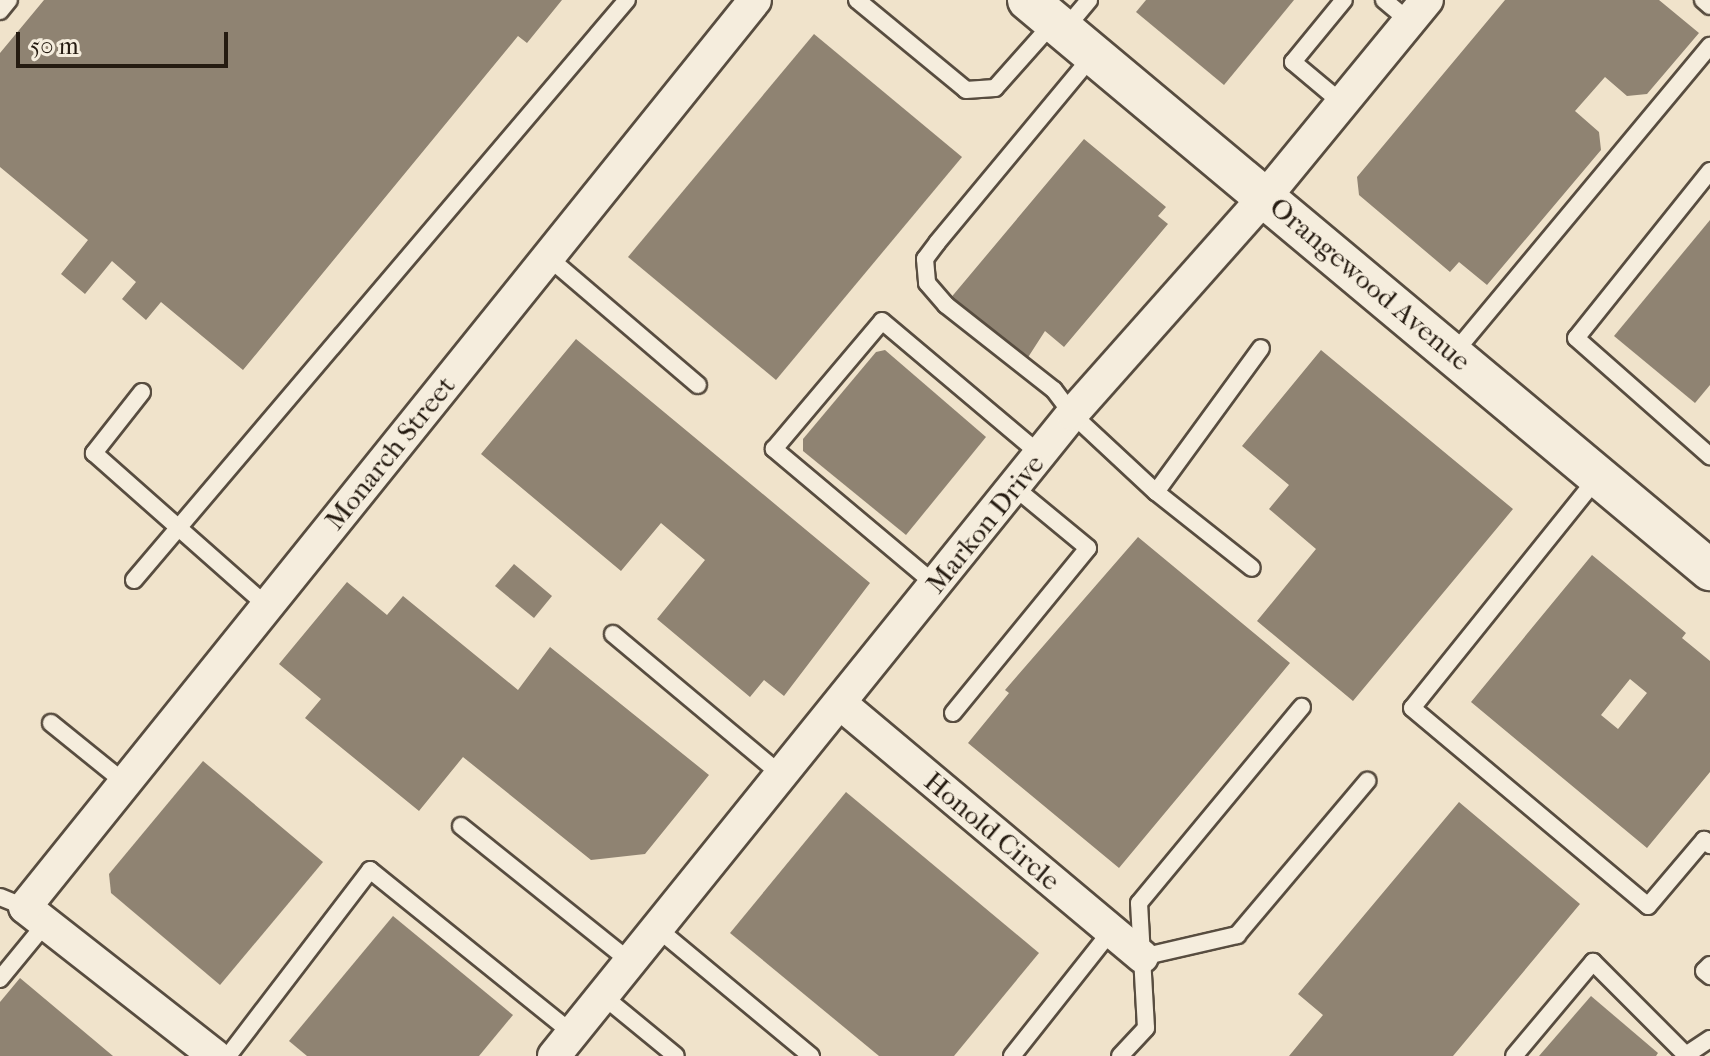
<!DOCTYPE html>
<style>
body{margin:0}
#map{position:relative;width:1710px;height:1056px;overflow:hidden;background:#f0e3cb;font-family:"IM FELL French Canon",serif}
div>[style]{position:absolute}
.building>*{inset:0;background:#8f8372}
.roads{filter:drop-shadow(2px 0 #584d40) drop-shadow(-2px 0 #584d40) drop-shadow(0 2px #584d40) drop-shadow(0 -2px #584d40)}
.service>*{height:16px;margin:-8px;padding:0 8px;transform-origin:8px;border-radius:8px;background:#f5eddd}
.minor>*{height:32px;margin:-16px;padding:0 16px;transform-origin:16px;border-radius:16px;background:#f5eddd}
.tertiary>*{height:40px;margin:-20px;padding:0 20px;transform-origin:20px;border-radius:20px;background:#f5eddd}
span{translate:-50% -50%;white-space:nowrap;text-align:center;line-height:1.15;-webkit-text-stroke:6px #f5eddd;paint-order:stroke}
.street-label{font-size:28px;color:#251b11}
.scale{position:absolute;left:16px;top:32px;width:212px;height:36px;box-sizing:border-box;border:4px solid #251b11;border-top:0;padding-left:10px;font-size:24px;line-height:28px;white-space:nowrap;color:#251b11;-webkit-text-stroke:6px #f5eddd;paint-order:stroke}
</style>
<div id="map">
<div class="building">
<i style="clip-path:polygon(44px 0,562px 0,527px 43px,518px 36px,243px 370px,161px 302px,146px 320px,122px 299px,136px 282px,112px 261px,85px 294px,61px 274px,88px 240px,0 167px,0 53px)"></i>
<i style="clip-path:polygon(1146px 0,1294px 0,1224px 85px,1136px 12px)"></i>
<i style="clip-path:polygon(1505px 0,1659px 0,1699px 33px,1647px 94px,1627px 96px,1605px 77px,1575px 111px,1599px 132px,1601px 150px,1487px 285px,1459px 262px,1450px 272px,1359px 195px,1357px 177px)"></i>
<i style="clip-path:polygon(814px 34px,962px 157px,776px 380px,628px 257px)"></i>
<i style="clip-path:polygon(1084px 139px,1166px 207px,1158px 216px,1168px 224px,1064px 347px,1045px 331px,1025px 362px,949px 300px)"></i>
<i style="clip-path:polygon(1710px 220px,1710px 385px,1695px 403px,1614px 336px)"></i>
<i style="clip-path:polygon(576px 339px,870px 583px,784px 696px,764px 680px,750px 697px,657px 619px,705px 560px,661px 523px,621px 571px,481px 454px)"></i>
<i style="clip-path:polygon(885px 350px,986px 437px,906px 535px,803px 451px,803px 439px,876px 352px)"></i>
<i style="clip-path:polygon(1321px 350px,1513px 509px,1353px 701px,1257px 621px,1316px 549px,1269px 509px,1289px 485px,1242px 446px)"></i>
<i style="clip-path:polygon(1138px 537px,1290px 663px,1119px 868px,968px 743px,1009px 693px,1005px 690px)"></i>
<i style="clip-path:polygon(evenodd,1592px 555px,1686px 633px,1682px 638px,1710px 661px,1710px 772px,1647px 848px,1471px 702px,1592px 555px,1630px 679px,1647px 693px,1618px 729px,1601px 715px,1630px 679px)"></i>
<i style="clip-path:polygon(514px 564px,552px 596px,534px 618px,495px 586px)"></i>
<i style="clip-path:polygon(347px 582px,387px 615px,403px 596px,518px 690px,550px 647px,709px 775px,645px 854px,591px 860px,463px 757px,419px 811px,305px 718px,321px 699px,279px 664px)"></i>
<i style="clip-path:polygon(203px 761px,323px 862px,220px 985px,111px 893px,109px 874px)"></i>
<i style="clip-path:polygon(846px 792px,1039px 953px,954px 1056px,879px 1056px,730px 933px)"></i>
<i style="clip-path:polygon(1459px 802px,1580px 904px,1453px 1056px,1289px 1056px,1323px 1015px,1298px 994px)"></i>
<i style="clip-path:polygon(393px 916px,513px 1015px,479px 1056px,307px 1056px,289px 1041px)"></i>
<i style="clip-path:polygon(20px 978px,113px 1056px,0 1056px,0 1002px)"></i>
<i style="clip-path:polygon(1591px 996px,1658px 1053px,1656px 1056px,1539px 1056px)"></i>
</div>
<div class="roads">
<div class="service">
<i style="left:857px;top:0;width:141px;rotate:39.5deg"></i>
<i style="left:966px;top:90px;width:29px;rotate:-4deg"></i>
<i style="left:995px;top:88px;width:87px;rotate:-48.3deg"></i>
<i style="left:1384px;top:0;width:33px;rotate:40deg"></i>
<i style="left:1703px;top:0;width:9px;rotate:41deg"></i>
<i style="left:0;top:11px;width:14px;rotate:-51deg"></i>
<i style="left:1064px;top:30px;width:39px;rotate:-50deg"></i>
<i style="left:1093px;top:55px;width:244px;rotate:129.7deg"></i>
<i style="left:937px;top:243px;width:20px;rotate:127deg"></i>
<i style="left:925px;top:259px;width:24px;rotate:85deg"></i>
<i style="left:927px;top:283px;width:29px;rotate:49deg"></i>
<i style="left:946px;top:305px;width:137px;rotate:38.2deg"></i>
<i style="left:1054px;top:390px;width:30px;rotate:53deg"></i>
<i style="left:1072px;top:414px;width:115px;rotate:42.9deg"></i>
<i style="left:1156px;top:492px;width:178px;rotate:-53.9deg"></i>
<i style="left:1342px;top:103px;width:64px;rotate:-140.1deg"></i>
<i style="left:1293px;top:62px;width:80px;rotate:-50.6deg"></i>
<i style="left:1710px;top:171px;width:214px;rotate:128.7deg"></i>
<i style="left:1576px;top:338px;width:179px;rotate:41.4deg"></i>
<i style="left:548px;top:257px;width:197px;rotate:40.5deg"></i>
<i style="left:1454px;top:353px;width:400px;rotate:-50.2deg"></i>
<i style="left:142px;top:392px;width:78px;rotate:128.2deg"></i>
<i style="left:94px;top:453px;width:231px;rotate:41.5deg"></i>
<i style="left:1597px;top:478px;width:295px;rotate:128.8deg"></i>
<i style="left:1412px;top:708px;width:308px;rotate:40deg"></i>
<i style="left:1648px;top:906px;width:87px;rotate:-49.7deg"></i>
<i style="left:1704px;top:840px;width:8px;rotate:40deg"></i>
<i style="left:1156px;top:492px;width:122px;rotate:38.4deg"></i>
<i style="left:134px;top:580px;width:761px;rotate:-49.64deg"></i>
<i style="left:936px;top:585px;width:212px;rotate:-140deg"></i>
<i style="left:774px;top:449px;width:167px;rotate:-49.8deg"></i>
<i style="left:882px;top:321px;width:207px;rotate:40.1deg"></i>
<i style="left:613px;top:634px;width:222px;rotate:39.9deg"></i>
<i style="left:953px;top:713px;width:213px;rotate:-50.7deg"></i>
<i style="left:1088px;top:548px;width:96px;rotate:-140.5deg"></i>
<i style="left:51px;top:723px;width:95px;rotate:39deg"></i>
<i style="left:461px;top:826px;width:218px;rotate:38.7deg"></i>
<i style="left:0;top:897px;width:27px;rotate:22deg"></i>
<i style="left:658px;top:929px;width:199px;rotate:39.7deg"></i>
<i style="left:1142px;top:957px;width:98px;rotate:-13deg"></i>
<i style="left:1237px;top:935px;width:202px;rotate:-49.8deg"></i>
<i style="left:1710px;top:965px;width:8px;rotate:135deg"></i>
<i style="left:1704px;top:971px;width:8px;rotate:40deg"></i>
<i style="left:0;top:979px;width:72px;rotate:-50.6deg"></i>
<i style="left:603px;top:996px;width:94px;rotate:39.4deg"></i>
<i style="left:1689px;top:1053px;width:25px;rotate:-34deg"></i>
<i style="left:228px;top:1056px;width:234px;rotate:-52.6deg"></i>
<i style="left:370px;top:870px;width:260px;rotate:38.9deg"></i>
<i style="left:1012px;top:1056px;width:159px;rotate:-51.6deg"></i>
<i style="left:1120px;top:1056px;width:38px;rotate:-47deg"></i>
<i style="left:1146px;top:1028px;width:125px;rotate:-93.2deg"></i>
<i style="left:1139px;top:903px;width:255px;rotate:-50.3deg"></i>
<i style="left:1514px;top:1056px;width:123px;rotate:-50deg"></i>
<i style="left:1593px;top:962px;width:133px;rotate:45deg"></i>
</div>
<div class="minor">
<i style="left:841px;top:704px;width:393px;rotate:40deg"></i>
<i style="left:215px;top:1056px;width:241px;rotate:-141.9deg"></i>
<i style="left:25px;top:907px;width:1164px;rotate:-51.17deg"></i>
<i style="left:554px;top:1056px;width:825px;rotate:-51.1deg"></i>
<i style="left:1072px;top:414px;width:290px;rotate:-48.4deg"></i>
<i style="left:1265px;top:197px;width:255px;rotate:-50.6deg"></i>
</div>
<div class="tertiary">
<i style="left:1028px;top:0;width:889px;rotate:39.89deg"></i>
</div>
</div>
<div class="street-label">
<span style="left:1370px;top:284px;rotate:40deg">Orangewood Avenue</span>
<span style="left:390px;top:453px;rotate:-51deg">Monarch Street</span>
<span style="left:985px;top:524px;rotate:-51deg">Markon Drive</span>
<span style="left:992px;top:831px;rotate:40deg">Honold Circle</span>
</div>
<div class="scale">50 m</div>
</div>
